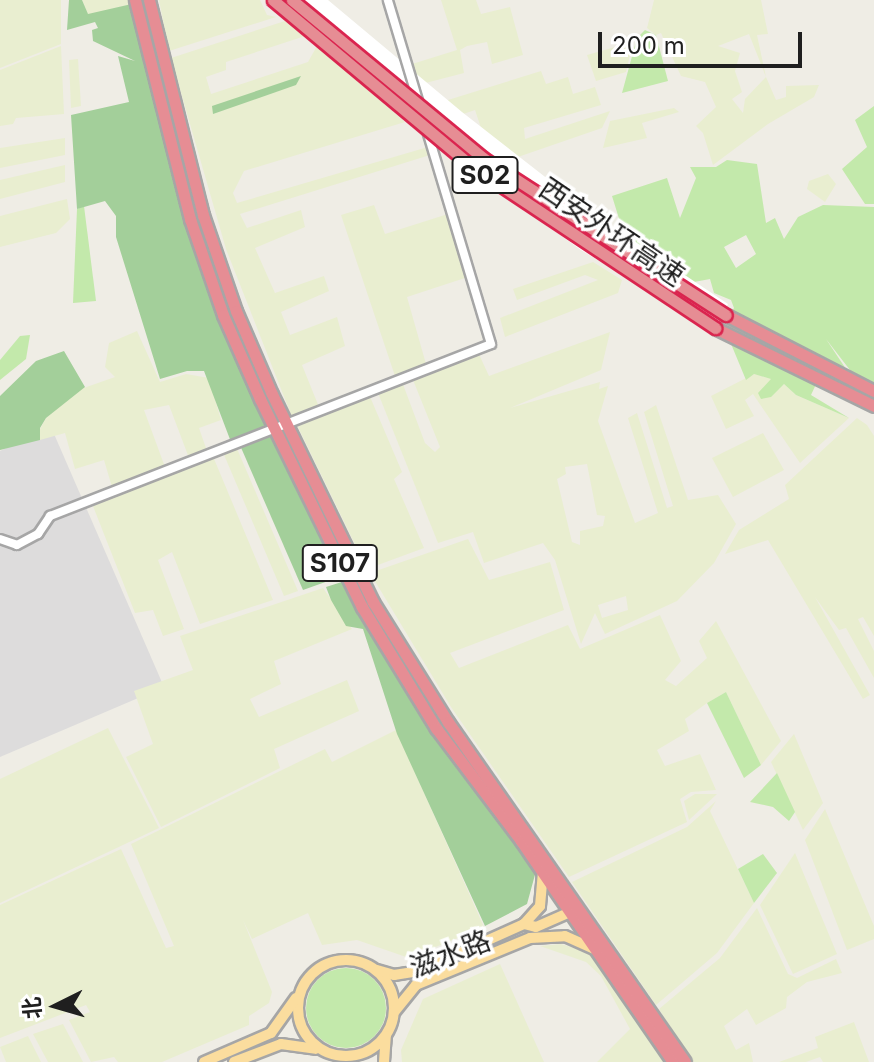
<!DOCTYPE html>
<meta charset="utf-8">
<style>
body{margin:0}
#map{position:relative;width:874px;height:1062px;overflow:hidden;background:#efede5;font-family:Inter,"Noto Sans SC",sans-serif}
div>[style]{position:absolute}
.residential>*{inset:0;background:#dddcdc}
.farmland>*{inset:0;background:#e9eed0}
.grass>*{inset:0;background:#c3e9ab}
.round{border-radius:50%}
.forest>*{inset:0;background:#a3cf9a}
.pier>*{inset:0;background:#fff}
.roads{filter:drop-shadow(2px 0 #a6a6a6) drop-shadow(-2px 0 #a6a6a6) drop-shadow(0 2px #a6a6a6) drop-shadow(0 -2px #a6a6a6)}
.minor>*{height:8px;margin:-4px;padding:0 4px;transform-origin:4px;border-radius:4px;background:#fff}
.major>*{height:10px;margin:-5px;padding:0 5px;transform-origin:5px;border-radius:5px;background:#fbdd9e}
.major>.ring{margin:-5px;padding:0;box-sizing:content-box;background:none;border:10px solid #fbdd9e;border-radius:50%}
.highway>*{height:11px;margin:-5.5px;padding:0 5.5px;transform-origin:5.5px;border-radius:5.5px;background:#e68d94}
.bridges{filter:drop-shadow(2px 0 #da254f) drop-shadow(-2px 0 #da254f) drop-shadow(0 2px #da254f) drop-shadow(0 -2px #da254f)}
.highway-bridge>*{height:11px;margin:-5.5px;padding:0 5.5px;transform-origin:5.5px;border-radius:5.5px;background:#e68d94}
span{translate:-50% -50%;white-space:nowrap;text-align:center;line-height:1.15;-webkit-text-stroke:7px #fff;paint-order:stroke}
.shield-label span{padding:2px 6px;background:#fff;border:2px solid;border-radius:6px;-webkit-text-stroke-width:0}
.shield-label{font-size:26px;color:#1f1f1f;font-weight:700}
.street-label{font-size:28px;color:#1f1f1f}
.north{position:absolute;left:16px;top:966px;width:80px;height:80px;-webkit-text-stroke:6px #fff;paint-order:stroke;rotate:265deg;font-size:22px;font-weight:700;line-height:32px;text-align:center;color:#1f1f1f}
.north::after{content:'';display:block;margin:auto;width:28px;height:36px;background:#1f1f1f;clip-path:polygon(50% 0,100% 100%,50% 72%,0 100%)}
.scale{position:absolute;left:598px;top:32px;width:204px;height:36px;box-sizing:border-box;border:4px solid #1f1f1f;border-top:0;padding-left:10px;font-size:24px;line-height:28px;white-space:nowrap;color:#1f1f1f;-webkit-text-stroke:6px #fff;paint-order:stroke}
</style>
<div id="map">
<div class="residential">
<i style="clip-path:polygon(51px 427px,164px 687px,0 757px,0 451px)"></i>
</div>
<div class="farmland">
<i style="clip-path:polygon(0 0,61px 0,61px 44px,0 68px)"></i>
<i style="clip-path:polygon(82px 0,135px 0,136px 3px,88px 15px)"></i>
<i style="clip-path:polygon(159px 0,260px 0,267px 15px,276px 17px,169px 51px)"></i>
<i style="clip-path:polygon(441px 0,476px 0,481px 14px,510px 7px,523px 55px,492px 64px,487px 42px,467px 46px,460px 50px,464px 73px,414px 86px,409px 65px,457px 50px)"></i>
<i style="clip-path:polygon(evenodd,654px 0,761px 0,768px 34px,757px 35px,766px 77px,776px 100px,786px 97px,786px 86px,819px 85px,814px 97px,768px 124px,713px 165px,703px 133px,696px 126px,716px 107px,705px 82px,681px 76px,661px 33px,656px 35px,647px 28px,654px 0,749px 34px,766px 77px,745px 99px,743px 113px,732px 99px,742px 92px,735px 71px,740px 53px,718px 46px,749px 34px)"></i>
<i style="clip-path:polygon(285px 21px,305px 36px,226px 62px,226px 70px,206px 77px,211px 94px,308px 62px,317px 46px,405px 122px,244px 171px,233px 193px,237px 203px,428px 147px,430px 155px,240px 214px,247px 228px,301px 210px,305px 227px,255px 248px,275px 293px,324px 276px,329px 291px,281px 312px,290px 335px,337px 317px,345px 346px,302px 365px,319px 407px,292px 417px,226px 249px,171px 58px)"></i>
<i style="clip-path:polygon(633px 42px,626px 72px,596px 81px,587px 55px)"></i>
<i style="clip-path:polygon(61px 46px,64px 114px,16px 118px,13px 124px,0 126px,0 70px)"></i>
<i style="clip-path:polygon(78px 59px,81px 106px,71px 108px,69px 60px)"></i>
<i style="clip-path:polygon(541px 71px,546px 84px,568px 77px,573px 94px,595px 87px,601px 105px,524px 128px,525px 139px,610px 111px,602px 128px,515px 158px,484px 137px,475px 110px,454px 117px,448px 100px)"></i>
<i style="clip-path:polygon(674px 108px,679px 112px,642px 123px,647px 138px,603px 148px,610px 121px)"></i>
<i style="clip-path:polygon(65px 138px,65px 155px,0 168px,0 148px)"></i>
<i style="clip-path:polygon(65px 165px,65px 182px,0 199px,0 180px)"></i>
<i style="clip-path:polygon(828px 174px,836px 184px,825px 202px,807px 189px,809px 181px)"></i>
<i style="clip-path:polygon(67px 199px,70px 219px,56px 233px,0 247px,0 216px)"></i>
<i style="clip-path:polygon(374px 205px,385px 234px,448px 214px,468px 277px,407px 297px,426px 364px,395px 376px,341px 215px)"></i>
<i style="clip-path:polygon(593px 262px,622px 280px,618px 293px,505px 337px,500px 318px,598px 280px,585px 275px,517px 300px,513px 289px)"></i>
<i style="clip-path:polygon(137px 331px,160px 382px,186px 374px,209px 378px,221px 420px,199px 428px,207px 451px,189px 458px,169px 405px,144px 410px,165px 467px,112px 487px,104px 460px,75px 469px,65px 433px,40px 440px,40px 429px,46px 418px,78px 390px,115px 377px,105px 367px,109px 343px)"></i>
<i style="clip-path:polygon(evenodd,610px 332px,601px 370px,510px 408px,600px 382px,599px 389px,608px 386px,598px 421px,635px 523px,658px 513px,628px 418px,637px 413px,667px 508px,673px 506px,644px 412px,656px 405px,688px 500px,718px 495px,736px 524px,714px 563px,677px 601px,605px 634px,595px 613px,581px 644px,555px 560px,543px 543px,484px 563px,473px 532px,438px 543px,376px 388px,401px 379px,425px 443px,435px 452px,440px 447px,411px 375px,477px 350px,489px 376px,610px 332px,587px 464px,597px 515px,605px 516px,603px 526px,580px 531px,580px 545px,572px 542px,557px 479px,566px 474px,565px 467px,587px 464px,610px 332px,626px 596px,628px 610px,602px 618px,598px 605px,626px 596px)"></i>
<i style="clip-path:polygon(754px 374px,772px 379px,771px 396px,784px 384px,796px 395px,849px 418px,800px 463px,753px 394px,745px 400px,754px 416px,726px 429px,711px 396px)"></i>
<i style="clip-path:polygon(368px 392px,402px 472px,394px 479px,424px 548px,367px 569px,295px 421px)"></i>
<i style="clip-path:polygon(857px 418px,867px 425px,874px 436px,874px 636px,863px 617px,858px 619px,874px 651px,874px 678px,846px 628px,839px 630px,815px 597px,870px 695px,863px 699px,768px 540px,725px 554px,739px 530px,789px 499px,785px 485px)"></i>
<i style="clip-path:polygon(763px 433px,784px 470px,733px 497px,712px 458px)"></i>
<i style="clip-path:polygon(235px 444px,298px 591px,284px 596px,222px 450px)"></i>
<i style="clip-path:polygon(212px 454px,273px 600px,200px 624px,172px 552px,158px 560px,184px 629px,163px 636px,153px 610px,135px 613px,91px 501px)"></i>
<i style="clip-path:polygon(468px 539px,489px 580px,550px 562px,564px 610px,450px 653px,459px 668px,568px 625px,580px 649px,660px 615px,681px 661px,665px 680px,676px 686px,707px 658px,699px 641px,716px 621px,781px 741px,761px 765px,726px 692px,707px 703px,685px 719px,689px 731px,657px 750px,665px 766px,700px 754px,716px 790px,691px 792px,680px 799px,687px 822px,569px 877px,451px 707px,370px 573px)"></i>
<i style="clip-path:polygon(323px 588px,352px 629px,274px 661px,281px 684px,250px 699px,259px 717px,347px 680px,359px 711px,274px 749px,280px 768px,161px 827px,126px 757px,153px 744px,134px 691px,193px 670px,180px 636px)"></i>
<i style="clip-path:polygon(108px 728px,159px 828px,0 903px,0 779px)"></i>
<i style="clip-path:polygon(396px 730px,484px 927px,409px 958px,357px 940px,322px 945px,308px 913px,252px 939px,243px 920px,272px 992px,269px 1003px,249px 1016px,249px 1025px,162px 1062px,118px 1062px,114px 1057px,91px 1062px,69px 1020px,90px 1012px,86px 1005px,0 1038px,0 905px,121px 849px,166px 948px,174px 946px,131px 844px,325px 749px,332px 762px)"></i>
<i style="clip-path:polygon(794px 734px,823px 803px,803px 830px,771px 762px)"></i>
<i style="clip-path:polygon(695px 794px,717px 794px,689px 820px,684px 801px)"></i>
<i style="clip-path:polygon(716px 801px,710px 811px,754px 903px,717px 953px,656px 1005px,572px 882px,687px 827px)"></i>
<i style="clip-path:polygon(825px 809px,874px 926px,874px 939px,847px 950px,805px 840px)"></i>
<i style="clip-path:polygon(795px 853px,837px 954px,793px 974px,760px 905px)"></i>
<i style="clip-path:polygon(757px 908px,788px 974px,797px 978px,836px 959px,842px 973px,807px 982px,787px 997px,786px 1008px,756px 1025px,747px 1009px,724px 1026px,736px 1050px,749px 1043px,753px 1062px,692px 1062px,659px 1009px,720px 958px)"></i>
<i style="clip-path:polygon(561px 944px,584px 951px,610px 969px,673px 1062px,597px 1062px,630px 1029px,601px 976px,586px 962px,540px 946px)"></i>
<i style="clip-path:polygon(500px 964px,544px 1062px,402px 1062px,401px 1050px,423px 999px)"></i>
<i style="clip-path:polygon(854px 1022px,869px 1062px,823px 1062px,820px 1057px,806px 1062px,779px 1062px,818px 1048px,815px 1037px)"></i>
<i style="clip-path:polygon(63px 1024px,83px 1062px,48px 1062px,33px 1034px)"></i>
<i style="clip-path:polygon(28px 1036px,41px 1062px,6px 1062px,0 1047px)"></i>
</div>
<div class="grass">
<i style="clip-path:polygon(645px 30px,656px 35px,668px 81px,622px 93px,637px 38px)"></i>
<i style="clip-path:polygon(874px 106px,874px 204px,865px 204px,842px 169px,867px 147px,855px 120px)"></i>
<i style="clip-path:polygon(evenodd,727px 160px,757px 164px,766px 223px,775px 218px,784px 239px,798px 217px,823px 205px,874px 207px,874px 388px,860px 383px,826px 339px,852px 378px,824px 367px,811px 395px,849px 418px,796px 395px,784px 384px,771px 397px,761px 399px,758px 393px,771px 379px,754px 374px,746px 380px,724px 327px,734px 308px,731px 300px,714px 293px,710px 279px,694px 282px,625px 238px,612px 196px,667px 178px,680px 218px,696px 178px,690px 167px,716px 167px,727px 160px,746px 235px,756px 254px,736px 268px,724px 247px,746px 235px)"></i>
<i style="clip-path:polygon(84px 206px,96px 301px,73px 303px,77px 209px)"></i>
<i style="clip-path:polygon(30px 335px,26px 359px,0 380px,0 360px,20px 336px)"></i>
<i style="clip-path:polygon(726px 692px,761px 765px,744px 778px,707px 703px)"></i>
<i style="clip-path:polygon(777px 773px,795px 812px,789px 821px,773px 807px,750px 802px)"></i>
<i style="clip-path:polygon(763px 854px,777px 873px,754px 903px,738px 869px)"></i>
<i class="round" style="left:306px;top:968px;width:80px;height:80px"></i>
</div>
<div class="forest">
<i style="clip-path:polygon(69px 0,82px 0,88px 14px,136px 3px,191px 217px,270px 424px,231px 442px,204px 371px,187px 371px,160px 379px,116px 237px,116px 216px,105px 201px,77px 209px,71px 115px,129px 102px,118px 56px,135px 61px,93px 41px,92px 30px,98px 28px,95px 22px,67px 30px)"></i>
<i style="clip-path:polygon(301px 76px,296px 85px,213px 114px,212px 106px)"></i>
<i style="clip-path:polygon(64px 351px,85px 387px,46px 418px,40px 428px,40px 440px,0 450px,0 396px,36px 361px)"></i>
<i style="clip-path:polygon(274px 430px,345px 575px,303px 590px,239px 443px)"></i>
<i style="clip-path:polygon(348px 580px,412px 691px,536px 871px,527px 904px,485px 926px,397px 734px,363px 629px,346px 626px,331px 600px,326px 587px)"></i>
</div>
<div class="pier">
<i style="clip-path:polygon(265px 0,328px 0,462px 112px,585px 208px,728px 304px,715px 331px,581px 250px,447px 154px)"></i>
</div>
<div class="roads">
<div class="minor">
<i style="left:0;top:539px;width:18px;rotate:19deg"></i>
<i style="left:17px;top:545px;width:24px;rotate:-28deg"></i>
<i style="left:38px;top:534px;width:22px;rotate:-56deg"></i>
<i style="left:50px;top:516px;width:473px;rotate:-21.3deg"></i>
<i style="left:491px;top:344px;width:359px;rotate:-106.7deg"></i>
</div>
<div class="major">
<i style="left:524px;top:924px;width:12px;rotate:14deg"></i>
<i style="left:536px;top:927px;width:43px;rotate:-23.6deg"></i>
<i class="ring" style="left:298px;top:960px;width:86px;height:86px"></i>
<i style="left:377px;top:970px;width:18px;rotate:16deg"></i>
<i style="left:394px;top:975px;width:25px;rotate:-9deg"></i>
<i style="left:419px;top:971px;width:115px;rotate:-24.1deg"></i>
<i style="left:524px;top:924px;width:24px;rotate:-48deg"></i>
<i style="left:540px;top:906px;width:32px;rotate:-85deg"></i>
<i style="left:395px;top:1011px;width:33px;rotate:-51deg"></i>
<i style="left:416px;top:985px;width:123px;rotate:-22.4deg"></i>
<i style="left:530px;top:938px;width:35px;rotate:-3deg"></i>
<i style="left:565px;top:936px;width:35px;rotate:24deg"></i>
<i style="left:204px;top:1062px;width:73px;rotate:-23.4deg"></i>
<i style="left:271px;top:1033px;width:43px;rotate:-54.5deg"></i>
<i style="left:234px;top:1062px;width:50px;rotate:-21deg"></i>
<i style="left:281px;top:1044px;width:35px;rotate:8deg"></i>
<i style="left:384px;top:1062px;width:26px;rotate:-86deg"></i>
</div>
<div class="highway">
<i style="left:135px;top:0;width:226px;rotate:75.9deg"></i>
<i style="left:190px;top:219px;width:102px;rotate:71deg"></i>
<i style="left:223px;top:315px;width:92px;rotate:66.2deg"></i>
<i style="left:260px;top:399px;width:232px;rotate:63.9deg"></i>
<i style="left:362px;top:607px;width:142px;rotate:58.6deg"></i>
<i style="left:436px;top:728px;width:141px;rotate:53deg"></i>
<i style="left:521px;top:841px;width:268px;rotate:55.5deg"></i>
<i style="left:149px;top:0;width:222px;rotate:75.9deg"></i>
<i style="left:203px;top:215px;width:102px;rotate:71deg"></i>
<i style="left:236px;top:311px;width:90px;rotate:66.6deg"></i>
<i style="left:272px;top:394px;width:231px;rotate:64.1deg"></i>
<i style="left:373px;top:602px;width:142px;rotate:58deg"></i>
<i style="left:448px;top:722px;width:414px;rotate:55.1deg"></i>
<i style="left:726px;top:315px;width:166px;rotate:27.2deg"></i>
<i style="left:715px;top:328px;width:177px;rotate:26.1deg"></i>
</div>
</div>
<div class="bridges">
<div class="highway-bridge">
<i style="left:273px;top:0;width:261px;rotate:39.9deg"></i>
<i style="left:473px;top:167px;width:291px;rotate:33.6deg"></i>
<i style="left:292px;top:0;width:248px;rotate:39.6deg"></i>
<i style="left:483px;top:158px;width:289px;rotate:32.9deg"></i>
</div>
</div>
<div class="shield-label">
<span style="left:485px;top:175px">S02</span>
<span style="left:340px;top:563px">S107</span>
</div>
<div class="street-label">
<span style="left:612px;top:232px;rotate:34deg">西安外环高速</span>
<span style="left:450px;top:954px;rotate:-21deg">滋水路</span>
</div>
<div class="north">北</div>
<div class="scale">200 m</div>
</div>
